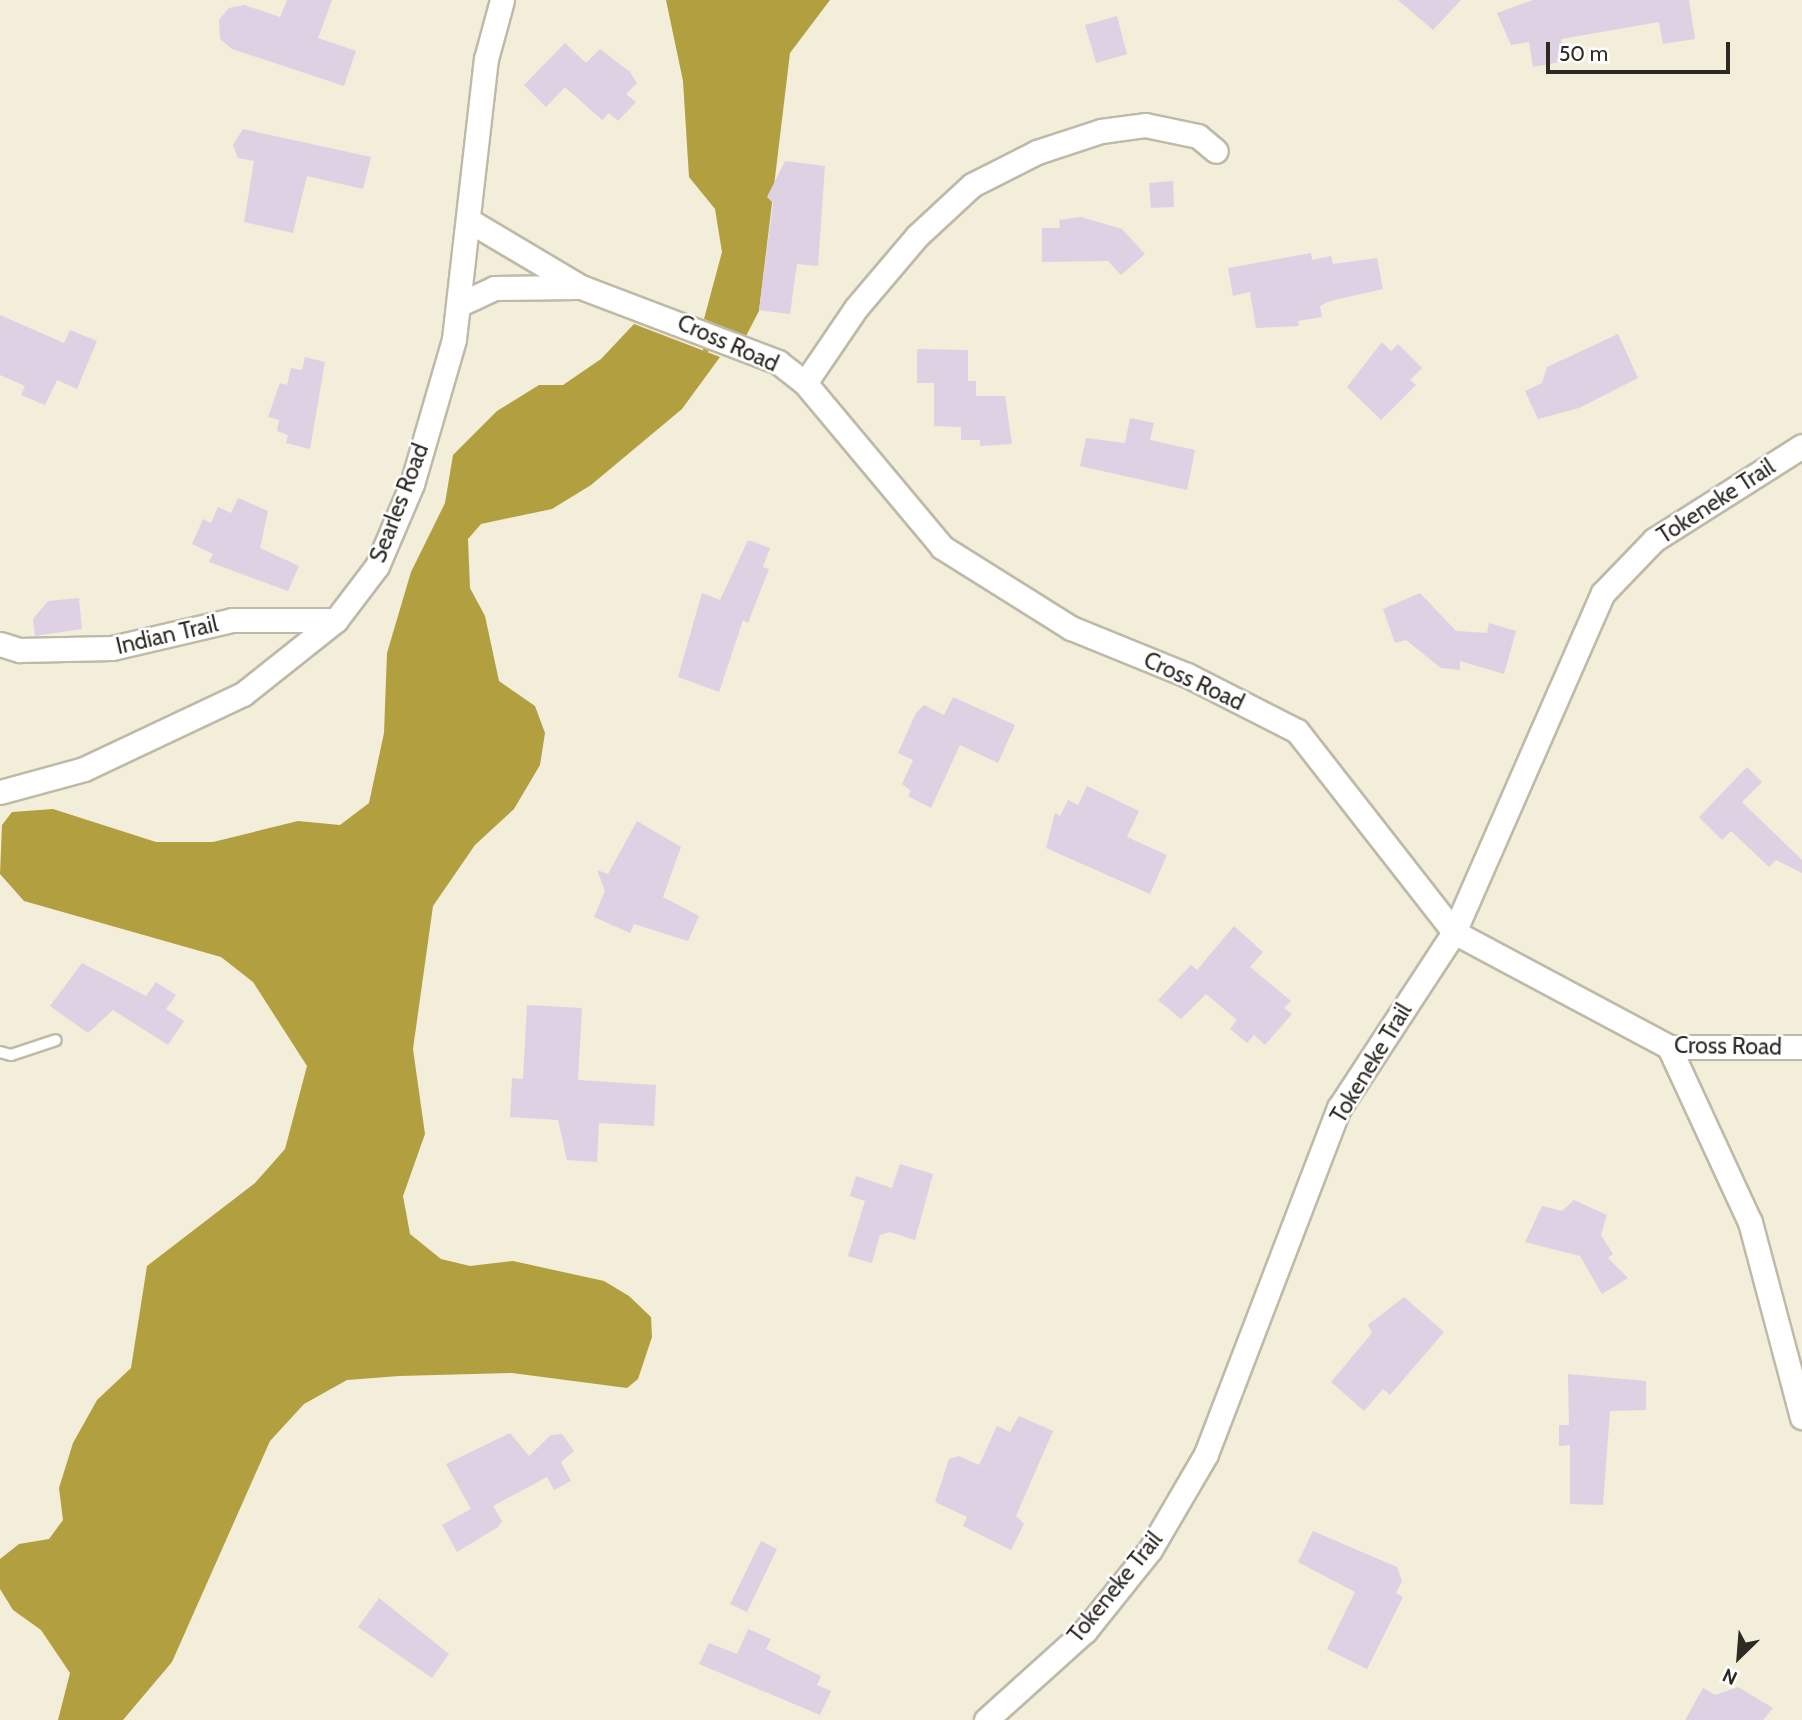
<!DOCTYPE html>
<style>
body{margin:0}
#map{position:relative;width:1802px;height:1720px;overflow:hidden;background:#f2eeda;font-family:Cabin,sans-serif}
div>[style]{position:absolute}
.water>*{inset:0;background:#b29f3f}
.stream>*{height:7px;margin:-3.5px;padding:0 3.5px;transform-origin:3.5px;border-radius:3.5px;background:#b29f3f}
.building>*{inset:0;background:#ddd1e3}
.roads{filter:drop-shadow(2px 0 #bebaa7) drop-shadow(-2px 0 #bebaa7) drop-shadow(0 2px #bebaa7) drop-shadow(0 -2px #bebaa7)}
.lane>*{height:10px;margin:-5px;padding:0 5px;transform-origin:5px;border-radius:5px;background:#fff}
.street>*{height:23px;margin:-11.5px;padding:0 11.5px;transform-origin:11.5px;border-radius:11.5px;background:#fff}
span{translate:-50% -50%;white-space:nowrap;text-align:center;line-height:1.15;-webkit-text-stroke:5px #fff;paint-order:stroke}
.street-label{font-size:23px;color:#2c2a23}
.north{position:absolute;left:1704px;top:1622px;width:70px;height:70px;-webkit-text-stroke:5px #fff;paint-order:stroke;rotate:205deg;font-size:19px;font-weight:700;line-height:28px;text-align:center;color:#2c2a23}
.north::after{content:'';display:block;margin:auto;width:24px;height:32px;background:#2c2a23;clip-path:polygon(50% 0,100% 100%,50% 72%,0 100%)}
.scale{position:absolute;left:1546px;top:42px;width:184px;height:32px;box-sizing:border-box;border:4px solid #2c2a23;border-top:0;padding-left:9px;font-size:21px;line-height:24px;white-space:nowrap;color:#2c2a23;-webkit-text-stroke:5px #fff;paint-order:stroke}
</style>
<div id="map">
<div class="water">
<i style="clip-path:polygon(666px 0,830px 0,790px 53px,759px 311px,746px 336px,704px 319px,722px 252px,715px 209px,689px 177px,683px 81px)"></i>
<i style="clip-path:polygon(634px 324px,720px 357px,682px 409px,591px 485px,552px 509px,481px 524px,468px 539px,470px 588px,485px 616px,499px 681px,535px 706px,545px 733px,540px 765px,514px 809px,475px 845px,433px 906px,413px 1049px,425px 1134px,403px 1196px,410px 1234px,441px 1259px,470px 1266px,513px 1261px,604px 1281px,629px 1296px,651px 1317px,652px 1337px,638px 1379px,627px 1388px,512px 1373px,399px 1376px,347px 1380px,304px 1404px,270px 1441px,172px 1662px,123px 1720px,58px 1720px,70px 1673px,41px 1630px,13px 1610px,0 1589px,0 1559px,19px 1544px,49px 1539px,63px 1520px,59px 1488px,73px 1443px,97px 1400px,131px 1368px,147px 1266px,255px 1183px,285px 1149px,307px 1066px,253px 982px,221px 957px,24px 901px,0 874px,2px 825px,12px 812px,53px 809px,156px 842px,213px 842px,298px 821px,340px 825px,369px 803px,384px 733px,387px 653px,411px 572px,445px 503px,453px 455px,497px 411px,539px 385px,563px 385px,601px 359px)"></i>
</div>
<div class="stream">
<i style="left:706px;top:348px;width:27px;rotate:-68deg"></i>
</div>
<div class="building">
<i style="clip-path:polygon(287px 0,332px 0,318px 38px,356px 51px,344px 86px,232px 49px,220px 39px,219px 20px,229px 8px,244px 5px,280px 17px)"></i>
<i style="clip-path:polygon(1398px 0,1461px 0,1433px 30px)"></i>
<i style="clip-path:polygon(1533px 0,1689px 0,1695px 39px,1663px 44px,1659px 22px,1561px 39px,1565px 61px,1533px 67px,1529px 42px,1511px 45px,1497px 13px)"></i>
<i style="clip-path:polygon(1117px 16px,1127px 54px,1096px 63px,1085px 25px)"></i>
<i style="clip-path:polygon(565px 43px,586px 63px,600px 49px,630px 72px,637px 83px,626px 94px,636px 102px,618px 121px,609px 113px,602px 120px,565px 87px,546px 107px,524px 85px)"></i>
<i style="clip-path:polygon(243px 129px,371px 157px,363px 189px,307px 176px,293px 233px,244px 222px,254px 161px,238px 158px,233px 145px)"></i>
<i style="clip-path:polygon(785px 161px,825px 166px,818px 266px,797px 264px,790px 314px,759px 310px,773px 203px,767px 197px)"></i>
<i style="clip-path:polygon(1173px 181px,1174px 207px,1151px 208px,1149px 183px)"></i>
<i style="clip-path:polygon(1081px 217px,1122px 229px,1145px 254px,1121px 275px,1108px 261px,1042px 262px,1042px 228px,1060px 228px,1059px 220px)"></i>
<i style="clip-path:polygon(1311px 253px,1312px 260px,1331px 256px,1333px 264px,1377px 258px,1383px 289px,1330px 301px,1320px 306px,1322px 317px,1298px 321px,1299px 326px,1256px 328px,1250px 292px,1233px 296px,1228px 268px)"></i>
<i style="clip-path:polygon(0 315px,64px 343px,70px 330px,97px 341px,77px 389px,57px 380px,45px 405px,21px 395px,25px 386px,0 375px)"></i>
<i style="clip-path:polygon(1618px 334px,1638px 378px,1579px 408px,1538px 419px,1525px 391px,1542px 383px,1547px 367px)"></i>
<i style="clip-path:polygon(1382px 342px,1391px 351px,1398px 344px,1422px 368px,1410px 380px,1416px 385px,1381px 420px,1347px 387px)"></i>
<i style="clip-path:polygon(917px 349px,968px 350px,968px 381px,976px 381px,976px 396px,1005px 396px,1012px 444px,980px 446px,980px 440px,961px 440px,961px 427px,934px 426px,934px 383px,917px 383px)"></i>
<i style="clip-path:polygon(305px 357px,325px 362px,310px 449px,286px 443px,288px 435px,277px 431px,279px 420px,268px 417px,280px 383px,287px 385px,291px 368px,302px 370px)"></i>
<i style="clip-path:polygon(1130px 418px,1154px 423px,1150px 440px,1195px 450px,1187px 490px,1080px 466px,1086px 438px,1125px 443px)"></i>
<i style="clip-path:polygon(238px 498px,268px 511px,260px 548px,299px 566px,288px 591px,209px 562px,213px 554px,192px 544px,203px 519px,211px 523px,218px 507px,231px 513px)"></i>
<i style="clip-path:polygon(748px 540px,770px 548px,763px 567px,769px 569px,748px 623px,743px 620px,719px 692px,678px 677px,702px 593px,720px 600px)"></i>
<i style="clip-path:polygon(1420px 593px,1456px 631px,1487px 633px,1489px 623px,1516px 631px,1504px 674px,1460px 661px,1460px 670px,1441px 668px,1406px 640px,1395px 643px,1383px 609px)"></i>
<i style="clip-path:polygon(79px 598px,82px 629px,35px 636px,33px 619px,48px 601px)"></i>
<i style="clip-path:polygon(953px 697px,1015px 725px,998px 763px,960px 745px,931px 808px,908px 796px,911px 791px,902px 784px,913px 760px,898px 753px,916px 713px,924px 705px,944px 715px)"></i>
<i style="clip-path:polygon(1747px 767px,1762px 782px,1742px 802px,1802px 860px,1802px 873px,1776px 860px,1769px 867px,1731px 831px,1722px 840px,1699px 817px)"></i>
<i style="clip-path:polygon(1087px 786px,1139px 811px,1127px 837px,1167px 855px,1150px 894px,1046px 848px,1055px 813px,1060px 816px,1068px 800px,1078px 805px)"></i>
<i style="clip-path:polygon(637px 821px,681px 847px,663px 897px,699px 916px,688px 941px,634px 924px,630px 933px,594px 917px,605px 891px,597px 870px,608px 874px)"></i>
<i style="clip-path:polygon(1234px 926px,1263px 952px,1250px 967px,1291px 1001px,1284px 1008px,1292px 1014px,1265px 1045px,1254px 1035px,1247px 1043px,1230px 1029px,1237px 1020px,1206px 994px,1181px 1019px,1158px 1000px,1191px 965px,1197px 970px)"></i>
<i style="clip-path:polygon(82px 963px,146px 996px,156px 982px,176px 995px,166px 1009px,184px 1021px,168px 1045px,113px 1010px,88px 1033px,50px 1006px)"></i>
<i style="clip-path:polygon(527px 1005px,582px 1008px,578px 1080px,656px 1085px,654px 1126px,599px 1123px,597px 1162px,567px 1160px,558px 1120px,510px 1117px,512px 1078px,523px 1079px)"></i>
<i style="clip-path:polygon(900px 1164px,933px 1174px,915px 1240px,890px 1232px,880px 1235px,872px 1263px,848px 1256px,865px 1201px,850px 1196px,856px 1176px,892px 1188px)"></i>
<i style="clip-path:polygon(1574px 1200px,1607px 1215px,1601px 1235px,1613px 1254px,1608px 1258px,1628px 1278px,1602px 1294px,1580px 1256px,1525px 1242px,1542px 1206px,1562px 1211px)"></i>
<i style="clip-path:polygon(1404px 1297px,1444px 1332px,1390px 1395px,1383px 1389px,1364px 1411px,1331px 1382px,1372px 1333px,1368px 1325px)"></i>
<i style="clip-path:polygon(1568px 1374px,1646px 1381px,1646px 1410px,1610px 1411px,1603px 1505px,1570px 1504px,1570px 1445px,1559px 1446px,1559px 1425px,1569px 1425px)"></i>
<i style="clip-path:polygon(1019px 1416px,1053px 1431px,1016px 1516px,1024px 1524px,1011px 1550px,963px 1526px,967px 1517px,935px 1502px,949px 1459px,959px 1456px,979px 1465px,997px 1426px,1010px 1432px)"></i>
<i style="clip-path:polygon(510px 1433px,529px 1456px,551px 1435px,562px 1434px,574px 1451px,561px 1462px,571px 1481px,554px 1490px,547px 1477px,493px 1506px,502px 1521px,498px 1527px,457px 1552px,442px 1525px,471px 1509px,446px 1464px)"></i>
<i style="clip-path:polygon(1313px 1531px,1397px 1567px,1402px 1581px,1396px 1593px,1403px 1597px,1367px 1669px,1327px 1649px,1355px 1592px,1298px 1562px)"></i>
<i style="clip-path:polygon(761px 1541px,777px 1549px,747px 1612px,730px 1604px)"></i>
<i style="clip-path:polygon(379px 1598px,449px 1654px,432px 1678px,358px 1627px)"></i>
<i style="clip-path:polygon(748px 1629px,771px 1639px,766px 1649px,821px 1676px,817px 1685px,831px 1691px,820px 1715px,699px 1664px,709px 1643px,737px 1654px)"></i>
<i style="clip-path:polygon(1738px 1687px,1773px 1708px,1763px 1720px,1685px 1720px,1703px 1688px,1715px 1695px)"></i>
</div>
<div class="roads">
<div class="lane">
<i style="left:0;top:1052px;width:11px;rotate:15deg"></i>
<i style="left:11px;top:1055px;width:47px;rotate:-18.4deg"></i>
</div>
<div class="street">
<i style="left:468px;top:220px;width:131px;rotate:30.7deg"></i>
<i style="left:581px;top:287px;width:211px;rotate:20.8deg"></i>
<i style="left:778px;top:362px;width:34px;rotate:38deg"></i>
<i style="left:805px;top:383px;width:214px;rotate:50.1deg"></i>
<i style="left:942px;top:547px;width:152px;rotate:32.1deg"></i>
<i style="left:1071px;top:628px;width:125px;rotate:22.1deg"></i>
<i style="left:1187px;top:675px;width:123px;rotate:27deg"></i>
<i style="left:1297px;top:731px;width:255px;rotate:52deg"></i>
<i style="left:1454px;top:932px;width:244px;rotate:28.1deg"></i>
<i style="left:1669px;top:1047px;width:133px"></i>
<i style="left:458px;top:305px;width:40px;rotate:-25deg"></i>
<i style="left:494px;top:288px;width:83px;rotate:-0.7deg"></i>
<i style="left:805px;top:383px;width:91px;rotate:-55.8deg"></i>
<i style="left:856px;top:308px;width:94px;rotate:-49.7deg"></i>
<i style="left:917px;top:236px;width:75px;rotate:-42.8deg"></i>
<i style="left:972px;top:185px;width:73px;rotate:-26.9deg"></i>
<i style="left:1037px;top:152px;width:67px;rotate:-18.2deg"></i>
<i style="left:1101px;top:131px;width:44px;rotate:-7.8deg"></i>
<i style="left:1145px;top:125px;width:54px;rotate:11.7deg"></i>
<i style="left:1198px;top:136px;width:23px;rotate:40deg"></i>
<i style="left:0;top:644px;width:21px;rotate:17deg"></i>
<i style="left:20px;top:650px;width:92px;rotate:-1.2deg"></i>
<i style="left:112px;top:648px;width:123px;rotate:-13.1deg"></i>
<i style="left:232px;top:620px;width:104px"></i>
<i style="left:0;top:792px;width:87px;rotate:-15.3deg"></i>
<i style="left:84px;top:769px;width:176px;rotate:-25.3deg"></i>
<i style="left:243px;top:694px;width:119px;rotate:-38.5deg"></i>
<i style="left:336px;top:620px;width:68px;rotate:-52.8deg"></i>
<i style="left:377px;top:566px;width:89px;rotate:-66.9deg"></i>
<i style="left:412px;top:484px;width:151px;rotate:-73.8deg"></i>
<i style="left:454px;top:339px;width:282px;rotate:-83.5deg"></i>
<i style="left:486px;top:59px;width:61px;rotate:-74.8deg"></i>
<i style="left:1669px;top:1047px;width:193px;rotate:65.2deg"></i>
<i style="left:1750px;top:1222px;width:202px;rotate:75.1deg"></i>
<i style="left:986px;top:1720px;width:133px;rotate:-42deg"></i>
<i style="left:1085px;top:1631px;width:104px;rotate:-51.3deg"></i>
<i style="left:1150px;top:1550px;width:111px;rotate:-59.7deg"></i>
<i style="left:1206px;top:1454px;width:371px;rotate:-69deg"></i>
<i style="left:1339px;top:1108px;width:210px;rotate:-56.8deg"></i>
<i style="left:1454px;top:932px;width:370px;rotate:-66.3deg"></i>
<i style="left:1603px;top:593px;width:74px;rotate:-46.1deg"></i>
<i style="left:1654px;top:540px;width:175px;rotate:-32.4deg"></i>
</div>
</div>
<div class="street-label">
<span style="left:728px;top:343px;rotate:24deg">Cross Road</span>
<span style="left:1716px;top:501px;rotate:-33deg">Tokeneke Trail</span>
<span style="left:399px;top:503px;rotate:-69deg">Searles Road</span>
<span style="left:167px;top:635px;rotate:-13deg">Indian Trail</span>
<span style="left:1194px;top:681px;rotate:25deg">Cross Road</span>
<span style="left:1728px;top:1046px;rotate:1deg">Cross Road</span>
<span style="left:1371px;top:1063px;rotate:-59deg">Tokeneke Trail</span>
<span style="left:1115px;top:1587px;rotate:-51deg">Tokeneke Trail</span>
</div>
<div class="north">N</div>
<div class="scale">50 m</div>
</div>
